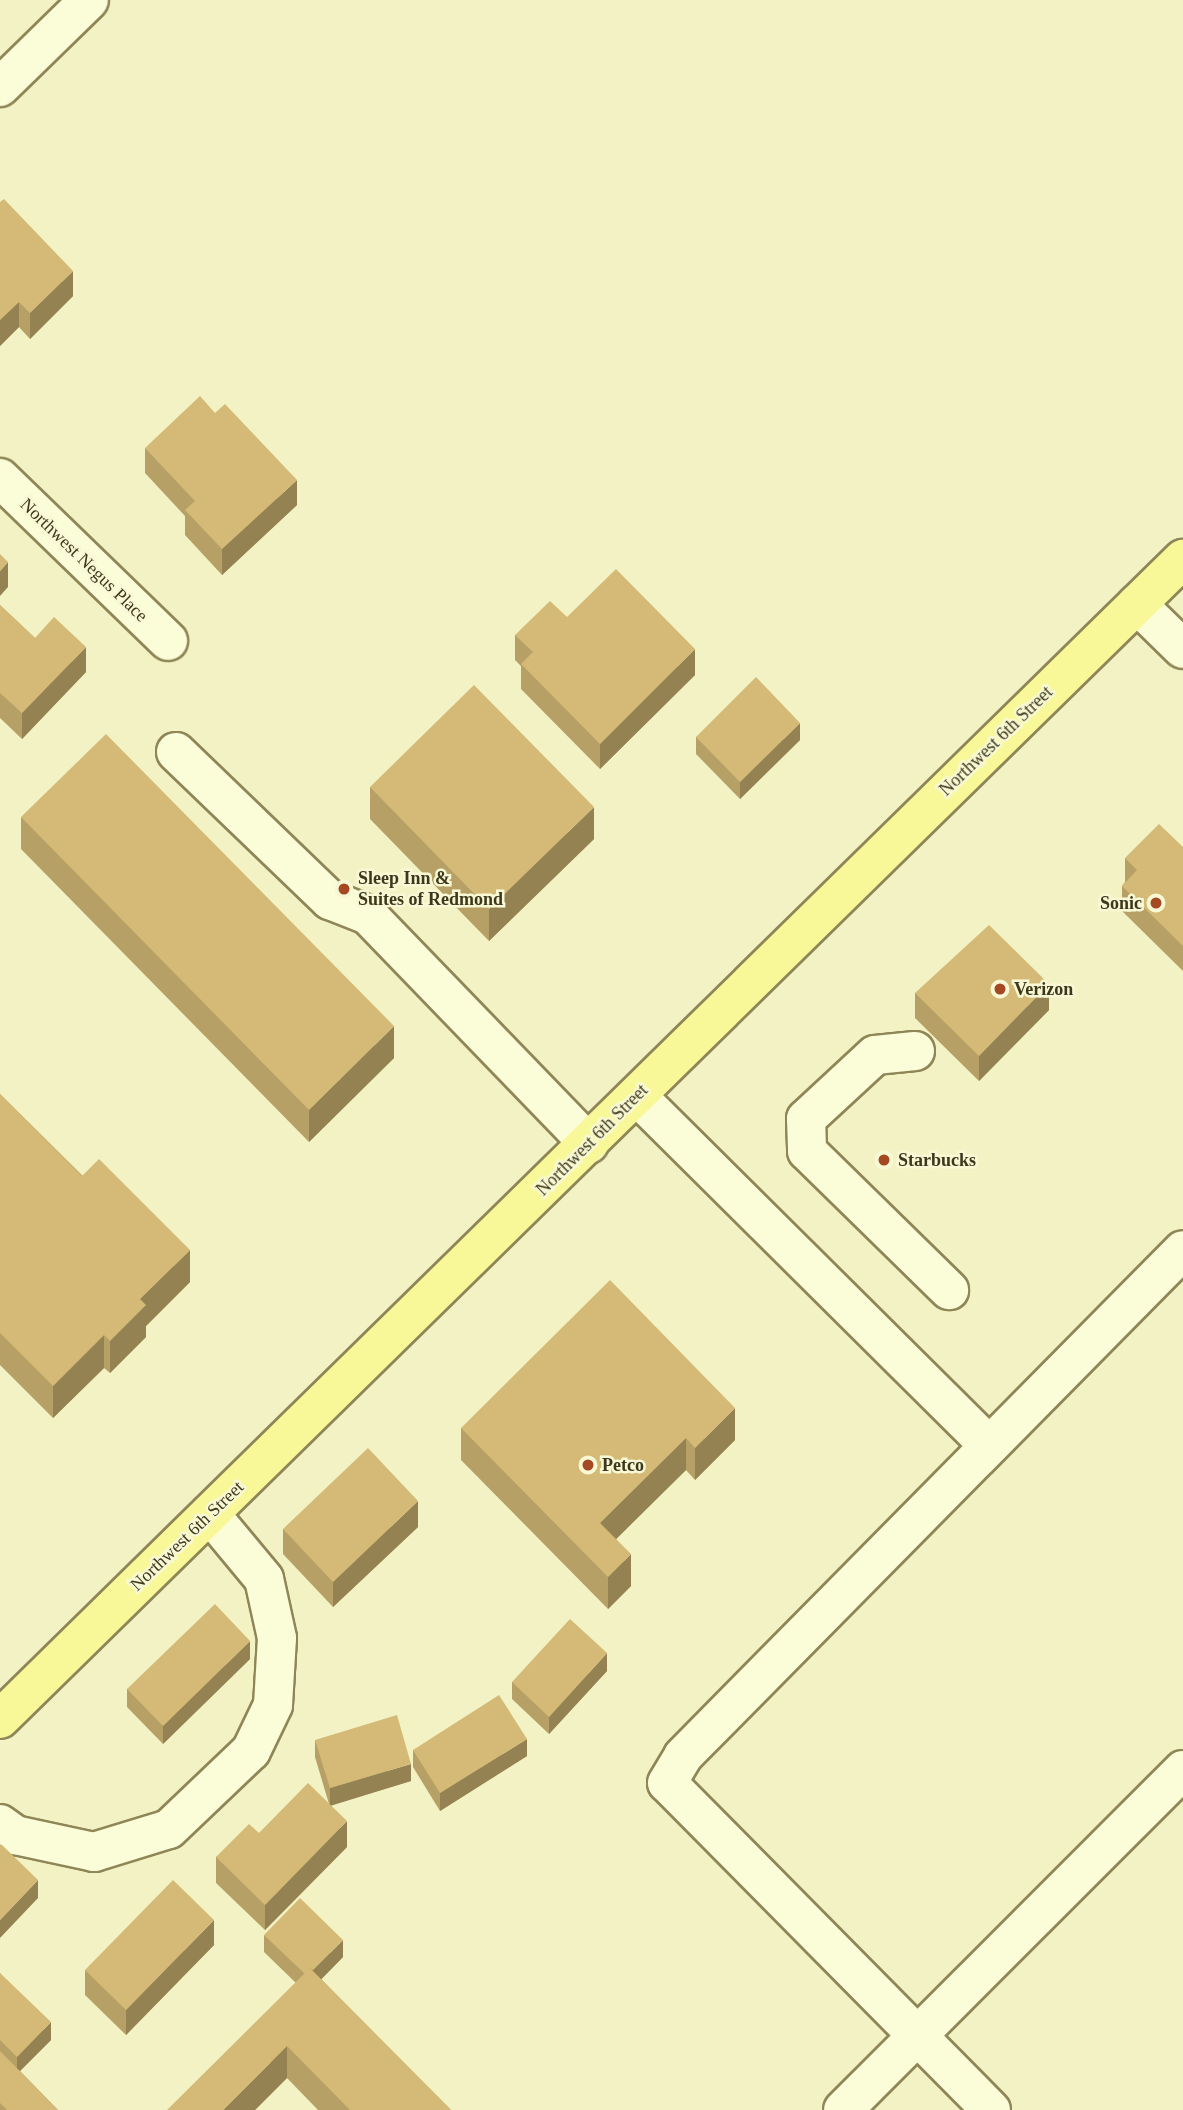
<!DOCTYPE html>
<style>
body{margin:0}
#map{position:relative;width:1183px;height:2110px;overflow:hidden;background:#f2f2c4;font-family:"Times New Roman",serif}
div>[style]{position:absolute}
.roads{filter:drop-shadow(2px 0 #8f8658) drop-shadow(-2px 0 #8f8658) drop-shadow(0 2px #8f8658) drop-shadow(0 -2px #8f8658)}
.minor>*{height:38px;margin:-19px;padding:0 19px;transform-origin:19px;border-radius:19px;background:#fbfcd8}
.major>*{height:38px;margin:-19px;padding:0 19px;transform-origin:19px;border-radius:19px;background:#f8f898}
.wall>*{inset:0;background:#b6a065}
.shaded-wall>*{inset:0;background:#948253}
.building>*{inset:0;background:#d4ba76}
.dots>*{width:19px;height:19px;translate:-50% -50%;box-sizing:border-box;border:4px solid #f8f9d4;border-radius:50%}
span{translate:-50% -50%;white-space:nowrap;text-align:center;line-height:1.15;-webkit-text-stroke:5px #f8f9d4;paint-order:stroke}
.street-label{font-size:18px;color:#3d371d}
.poi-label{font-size:18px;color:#3d371d;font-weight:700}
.left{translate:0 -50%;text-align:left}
.right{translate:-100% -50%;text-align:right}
</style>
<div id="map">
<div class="roads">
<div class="minor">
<i style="left:0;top:87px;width:124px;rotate:-44.3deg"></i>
<i style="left:0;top:478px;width:234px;rotate:44.1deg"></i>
<i style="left:1137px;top:604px;width:64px;rotate:44.4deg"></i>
<i style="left:176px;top:752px;width:214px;rotate:43.9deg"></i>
<i style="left:330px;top:900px;width:41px;rotate:21.5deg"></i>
<i style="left:368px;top:915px;width:318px;rotate:46deg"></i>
<i style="left:915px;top:1051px;width:40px;rotate:174.3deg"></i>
<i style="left:875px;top:1055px;width:94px;rotate:137.2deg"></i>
<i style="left:806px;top:1119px;width:32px;rotate:88deg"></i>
<i style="left:807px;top:1151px;width:199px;rotate:44.4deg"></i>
<i style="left:637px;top:1096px;width:496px;rotate:44.8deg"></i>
<i style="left:0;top:1824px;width:19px;rotate:36deg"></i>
<i style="left:15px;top:1835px;width:81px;rotate:12.1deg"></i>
<i style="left:94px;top:1852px;width:78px;rotate:-17deg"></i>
<i style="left:169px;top:1829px;width:113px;rotate:-43.6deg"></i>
<i style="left:251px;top:1751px;width:51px;rotate:-64.4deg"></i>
<i style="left:273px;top:1705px;width:67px;rotate:-86.6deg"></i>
<i style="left:277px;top:1638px;width:60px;rotate:-102.4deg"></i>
<i style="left:264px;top:1579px;width:85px;rotate:-129.7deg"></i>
<i style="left:843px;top:2110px;width:481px;rotate:-45deg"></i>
<i style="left:991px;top:2110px;width:460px;rotate:-134.7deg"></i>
<i style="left:667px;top:1783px;width:31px;rotate:-59deg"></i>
<i style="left:683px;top:1756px;width:711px;rotate:-45.34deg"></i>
</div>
<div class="major">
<i style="left:0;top:1719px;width:1657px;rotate:-44.44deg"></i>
</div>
</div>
<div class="wall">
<i style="clip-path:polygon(0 202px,73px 296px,30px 339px,19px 327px,0 346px)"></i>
<i style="clip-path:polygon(145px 448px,297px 505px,222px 575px,185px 535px,185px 516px,145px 473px)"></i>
<i style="clip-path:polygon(0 605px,35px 638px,86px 672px,22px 739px,0 718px)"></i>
<i style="clip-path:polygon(567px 617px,695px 675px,600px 769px,521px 689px,521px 666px,515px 660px,515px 635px)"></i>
<i style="clip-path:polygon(696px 737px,800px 740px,740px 799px,696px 754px)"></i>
<i style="clip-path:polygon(370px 787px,594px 839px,489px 941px,370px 819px)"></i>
<i style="clip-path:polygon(21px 817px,394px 1058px,309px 1142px,21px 849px)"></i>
<i style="clip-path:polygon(1183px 847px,1183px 971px,1122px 911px,1122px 886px,1125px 882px,1125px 858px)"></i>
<i style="clip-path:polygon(915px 993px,1049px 1010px,979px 1081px,915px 1018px)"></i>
<i style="clip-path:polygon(0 1094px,190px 1282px,146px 1326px,146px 1337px,110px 1373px,104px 1368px,53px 1418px,0 1365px)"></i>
<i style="clip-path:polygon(461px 1428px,735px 1440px,695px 1480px,686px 1470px,616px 1539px,631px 1586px,608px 1609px,461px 1460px)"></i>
<i style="clip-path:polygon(418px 1527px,333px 1607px,283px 1554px,283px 1529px)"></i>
<i style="clip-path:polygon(250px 1659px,163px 1744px,127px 1707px,127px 1689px)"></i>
<i style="clip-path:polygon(607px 1671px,549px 1734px,512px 1699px,512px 1682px)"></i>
<i style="clip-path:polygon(315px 1740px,411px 1781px,331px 1805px,347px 1847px,265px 1930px,216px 1883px,216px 1857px,259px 1833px,329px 1804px,315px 1757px)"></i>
<i style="clip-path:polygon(413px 1750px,527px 1756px,440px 1811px,413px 1767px)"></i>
<i style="clip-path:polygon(264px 1935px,343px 1957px,321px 1979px,451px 2110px,318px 2110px,287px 2078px,255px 2110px,296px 1983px,264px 1952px)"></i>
<i style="clip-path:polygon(214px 1945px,126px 2035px,85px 1995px,85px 1970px)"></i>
<i style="clip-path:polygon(0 1973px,51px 2040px,20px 2071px,58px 2110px,0 2110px)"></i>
</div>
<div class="shaded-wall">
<i style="clip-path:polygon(73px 271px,73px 296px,30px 339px,30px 313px)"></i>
<i style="clip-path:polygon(19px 302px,19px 327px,0 346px,0 320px)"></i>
<i style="clip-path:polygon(297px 480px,297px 505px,222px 575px,222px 549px)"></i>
<i style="clip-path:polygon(8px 562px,8px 587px,0 596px,0 571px)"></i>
<i style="clip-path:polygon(86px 647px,86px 672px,22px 739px,22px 713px)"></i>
<i style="clip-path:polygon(695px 649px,695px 675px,600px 769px,600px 744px)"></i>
<i style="clip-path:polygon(800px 723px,800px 740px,740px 799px,740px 782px)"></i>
<i style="clip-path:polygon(594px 807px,594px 839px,489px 941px,489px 909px)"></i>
<i style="clip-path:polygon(1049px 984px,1049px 1010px,979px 1081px,979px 1056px)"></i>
<i style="clip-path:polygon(394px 1026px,394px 1058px,309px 1142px,309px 1110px)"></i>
<i style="clip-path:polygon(190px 1250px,190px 1282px,146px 1326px,146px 1337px,110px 1373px,110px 1341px,140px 1299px)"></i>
<i style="clip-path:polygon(104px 1335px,104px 1368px,53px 1418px,53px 1386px)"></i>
<i style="clip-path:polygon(735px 1408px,735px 1440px,695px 1480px,695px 1448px)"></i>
<i style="clip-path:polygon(686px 1438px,686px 1470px,600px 1555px,600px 1523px)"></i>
<i style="clip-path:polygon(418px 1501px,418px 1527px,333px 1607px,333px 1582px)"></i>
<i style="clip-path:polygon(631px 1554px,631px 1586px,608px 1609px,608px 1577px)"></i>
<i style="clip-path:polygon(250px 1641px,250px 1659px,163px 1744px,163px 1726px)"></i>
<i style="clip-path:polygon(607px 1653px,607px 1671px,549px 1734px,549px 1717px)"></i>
<i style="clip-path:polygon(527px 1739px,527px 1756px,440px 1811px,440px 1793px)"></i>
<i style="clip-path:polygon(411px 1764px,411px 1781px,330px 1806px,330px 1788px)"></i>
<i style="clip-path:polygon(347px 1821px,347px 1847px,265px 1930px,265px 1905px)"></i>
<i style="clip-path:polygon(38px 1880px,38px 1898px,0 1938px,0 1920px)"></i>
<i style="clip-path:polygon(214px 1920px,214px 1945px,126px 2035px,126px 2010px)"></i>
<i style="clip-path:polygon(343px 1940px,343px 1957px,307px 1994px,307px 1976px)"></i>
<i style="clip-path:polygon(51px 2022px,51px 2040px,17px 2074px,17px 2057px)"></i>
<i style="clip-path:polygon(287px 2046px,287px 2078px,255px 2110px,223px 2110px)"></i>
</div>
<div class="building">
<i style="clip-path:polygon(4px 199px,73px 271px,30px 313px,19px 302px,0 320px,0 202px)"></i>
<i style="clip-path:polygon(200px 396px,215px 413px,225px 404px,297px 480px,222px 549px,185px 510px,195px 501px,145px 448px)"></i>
<i style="clip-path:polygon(0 554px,8px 562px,0 571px)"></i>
<i style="clip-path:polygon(616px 569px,695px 649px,600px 744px,521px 664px,533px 652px,515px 635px,550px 601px,567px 617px)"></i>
<i style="clip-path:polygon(0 605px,35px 638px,54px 617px,86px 647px,22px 713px,0 693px)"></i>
<i style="clip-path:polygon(756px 677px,800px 723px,740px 782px,696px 737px)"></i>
<i style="clip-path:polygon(474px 685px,594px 807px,489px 909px,370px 787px)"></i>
<i style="clip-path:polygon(106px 734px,394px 1026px,309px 1110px,21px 817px)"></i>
<i style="clip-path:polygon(1159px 824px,1183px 847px,1183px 946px,1122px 886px,1137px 870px,1125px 858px)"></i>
<i style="clip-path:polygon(989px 925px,1049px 984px,979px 1056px,915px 993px)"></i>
<i style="clip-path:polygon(0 1094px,82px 1176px,99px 1159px,190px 1250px,140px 1299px,146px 1305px,110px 1341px,104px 1335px,53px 1386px,0 1333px)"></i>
<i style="clip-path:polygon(610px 1280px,735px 1408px,695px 1448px,686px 1438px,600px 1523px,631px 1554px,608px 1577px,461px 1428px)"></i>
<i style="clip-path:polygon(368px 1448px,418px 1501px,333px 1582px,283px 1529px)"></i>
<i style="clip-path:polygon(215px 1604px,250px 1641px,163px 1726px,127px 1689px)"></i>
<i style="clip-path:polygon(570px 1619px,607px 1653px,549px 1717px,512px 1682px)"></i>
<i style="clip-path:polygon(499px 1695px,527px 1739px,440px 1793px,413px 1750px)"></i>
<i style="clip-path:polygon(397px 1715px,411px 1764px,330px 1788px,315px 1740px)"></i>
<i style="clip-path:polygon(308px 1783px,347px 1821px,265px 1905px,216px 1857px,249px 1824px,259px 1833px)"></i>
<i style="clip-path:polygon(1px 1844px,38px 1880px,0 1920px,0 1845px)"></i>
<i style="clip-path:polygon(173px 1880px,214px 1920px,126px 2010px,85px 1970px)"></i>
<i style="clip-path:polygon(300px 1898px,343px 1940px,313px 1970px,310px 1968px,305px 1974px,264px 1935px)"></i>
<i style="clip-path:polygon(310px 1968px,451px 2110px,350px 2110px,287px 2046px,223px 2110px,167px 2110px)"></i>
<i style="clip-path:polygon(0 1973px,51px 2022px,17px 2057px,0 2040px)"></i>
<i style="clip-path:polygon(0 2051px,58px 2110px,7px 2110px,0 2103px)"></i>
</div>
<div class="dots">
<i style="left:344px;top:889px;background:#a44922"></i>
<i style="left:1156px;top:903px;background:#a44922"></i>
<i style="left:1000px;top:989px;background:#a44922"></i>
<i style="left:884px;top:1160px;background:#a44922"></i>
<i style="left:588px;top:1465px;background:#a44922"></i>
</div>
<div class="street-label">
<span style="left:84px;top:560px;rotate:44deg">Northwest Negus Place</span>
<span style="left:996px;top:741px;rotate:-44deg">Northwest 6th Street</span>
<span style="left:592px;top:1140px;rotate:-45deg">Northwest 6th Street</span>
<span style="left:187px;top:1536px;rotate:-44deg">Northwest 6th Street</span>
</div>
<div class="poi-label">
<span class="left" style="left:358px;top:889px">Sleep Inn &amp;<br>Suites of Redmond</span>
<span class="right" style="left:1142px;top:903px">Sonic</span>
<span class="left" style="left:1014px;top:989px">Verizon</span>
<span class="left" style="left:898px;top:1160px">Starbucks</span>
<span class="left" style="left:602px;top:1465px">Petco</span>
</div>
</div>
